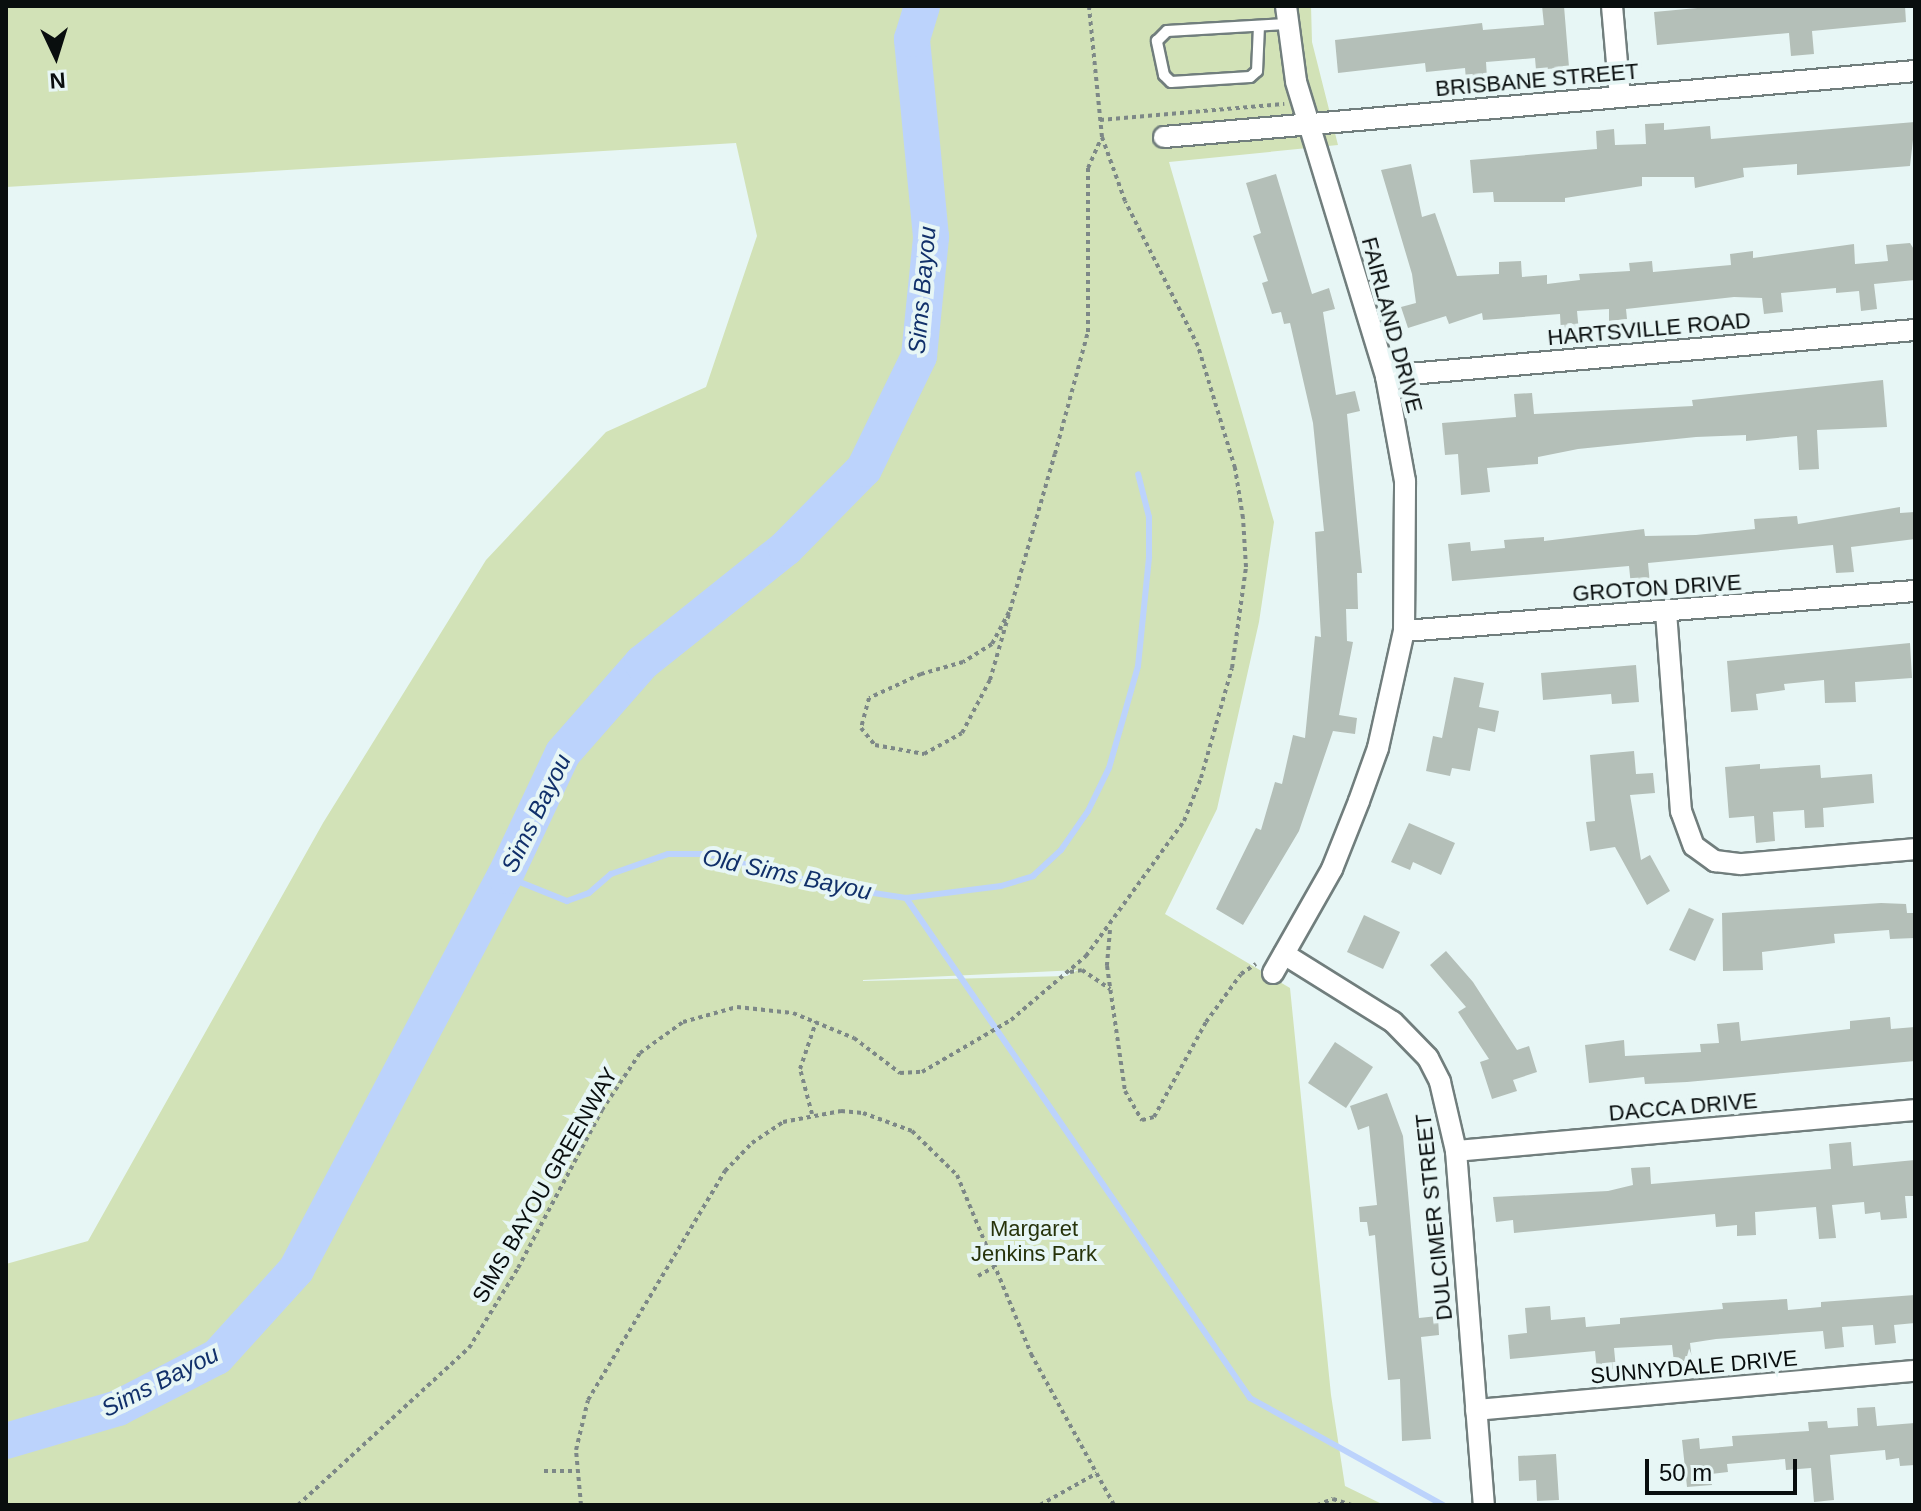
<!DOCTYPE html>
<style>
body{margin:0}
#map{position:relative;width:1921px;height:1511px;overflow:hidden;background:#e7f6f5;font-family:Helvetica,sans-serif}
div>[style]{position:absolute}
.green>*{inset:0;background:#d2e2b7}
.stream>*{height:6px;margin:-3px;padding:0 3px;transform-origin:3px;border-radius:3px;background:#bcd3fc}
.river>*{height:36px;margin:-18px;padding:0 18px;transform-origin:18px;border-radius:18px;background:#bcd3fc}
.building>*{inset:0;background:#b4bfb8}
.path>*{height:4px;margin-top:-2px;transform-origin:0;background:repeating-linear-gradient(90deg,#7d8887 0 4px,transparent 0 8px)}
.roads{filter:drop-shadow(2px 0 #717e7d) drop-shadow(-2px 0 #717e7d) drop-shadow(0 2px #717e7d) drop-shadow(0 -2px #717e7d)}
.service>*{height:10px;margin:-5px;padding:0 5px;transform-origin:5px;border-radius:5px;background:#fff}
.minor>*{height:20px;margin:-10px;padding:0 10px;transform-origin:10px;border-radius:10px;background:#fff}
span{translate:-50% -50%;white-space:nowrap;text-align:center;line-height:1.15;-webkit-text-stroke:8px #e7f6f5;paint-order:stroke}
.street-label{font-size:22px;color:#090e0e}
.park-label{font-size:22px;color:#27330a}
.water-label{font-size:24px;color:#11306a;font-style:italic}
.frame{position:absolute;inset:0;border:8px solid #090e0e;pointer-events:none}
.north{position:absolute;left:16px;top:16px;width:80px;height:80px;-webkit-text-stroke:6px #e7f6f5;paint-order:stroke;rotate:176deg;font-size:22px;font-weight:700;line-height:32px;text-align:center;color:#090e0e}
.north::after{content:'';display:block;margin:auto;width:28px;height:36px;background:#090e0e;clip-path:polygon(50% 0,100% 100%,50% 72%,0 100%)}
.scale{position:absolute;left:1645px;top:1459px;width:152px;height:36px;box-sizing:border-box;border:4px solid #090e0e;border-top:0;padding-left:10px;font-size:24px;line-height:28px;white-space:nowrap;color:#090e0e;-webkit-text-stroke:6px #e7f6f5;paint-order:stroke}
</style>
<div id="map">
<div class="green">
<i style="clip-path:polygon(evenodd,6px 6px,1311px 6px,1312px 42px,1338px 145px,1169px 162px,1274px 522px,1259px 622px,1217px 809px,1165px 914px,1290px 988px,1331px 1395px,1345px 1486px,1384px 1505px,6px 1505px,6px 1264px,88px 1241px,323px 823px,486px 560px,606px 432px,706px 387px,757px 236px,736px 143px,6px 187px,6px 6px,1078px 970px,1067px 976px,863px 981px,863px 980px,1078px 970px)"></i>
</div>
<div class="stream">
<i style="left:505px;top:876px;width:67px;rotate:22deg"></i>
<i style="left:567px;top:901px;width:23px;rotate:-20deg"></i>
<i style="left:589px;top:893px;width:29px;rotate:-41deg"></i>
<i style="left:611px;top:874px;width:60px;rotate:-19.3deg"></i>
<i style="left:668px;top:854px;width:39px"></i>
<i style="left:707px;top:854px;width:125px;rotate:14.8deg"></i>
<i style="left:828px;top:886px;width:79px;rotate:8.7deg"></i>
<i style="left:906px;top:898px;width:96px;rotate:-7.2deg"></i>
<i style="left:1001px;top:886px;width:34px;rotate:-17deg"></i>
<i style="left:1033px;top:876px;width:38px;rotate:-43deg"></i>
<i style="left:1061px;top:850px;width:47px;rotate:-55.3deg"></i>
<i style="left:1088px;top:811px;width:48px;rotate:-64deg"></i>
<i style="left:1109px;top:768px;width:106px;rotate:-74.1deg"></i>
<i style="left:1138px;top:666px;width:110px;rotate:-84.2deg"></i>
<i style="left:1149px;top:557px;width:40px;rotate:-90deg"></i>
<i style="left:1149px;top:517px;width:44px;rotate:-104.3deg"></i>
<i style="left:906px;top:898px;width:607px;rotate:55.47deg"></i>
<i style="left:1250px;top:1398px;width:221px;rotate:29deg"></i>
</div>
<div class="river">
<i style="left:6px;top:1441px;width:117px;rotate:-16.4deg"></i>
<i style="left:118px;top:1408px;width:111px;rotate:-27.3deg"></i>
<i style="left:217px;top:1357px;width:118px;rotate:-47.8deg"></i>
<i style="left:296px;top:1270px;width:446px;rotate:-62.1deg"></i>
<i style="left:505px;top:876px;width:136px;rotate:-64.8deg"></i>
<i style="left:563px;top:753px;width:120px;rotate:-48.7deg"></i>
<i style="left:642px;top:663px;width:184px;rotate:-38.6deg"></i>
<i style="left:786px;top:548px;width:111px;rotate:-45.4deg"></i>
<i style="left:864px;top:469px;width:126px;rotate:-64deg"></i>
<i style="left:919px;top:356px;width:120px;rotate:-84.2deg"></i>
<i style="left:931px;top:237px;width:199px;rotate:-95.5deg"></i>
<i style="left:912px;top:39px;width:34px;rotate:-73deg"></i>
</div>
<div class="building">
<i style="clip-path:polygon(1542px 6px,1564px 6px,1569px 67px,1536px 70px,1535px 58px,1486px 62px,1487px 78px,1466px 80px,1465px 68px,1426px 72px,1425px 63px,1338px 73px,1335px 40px,1482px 23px,1483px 30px,1544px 25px)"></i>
<i style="clip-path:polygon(1719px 6px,1905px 6px,1906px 22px,1812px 31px,1814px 54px,1791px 56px,1789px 33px,1657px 45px,1654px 12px)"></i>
<i style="clip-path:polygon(1915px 122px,1910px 166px,1797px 175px,1797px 164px,1743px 168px,1744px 177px,1695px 188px,1694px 177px,1642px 177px,1642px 186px,1565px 198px,1565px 202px,1494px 202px,1493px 192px,1473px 193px,1470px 160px,1597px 149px,1596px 131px,1614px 129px,1615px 145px,1646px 144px,1645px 124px,1664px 123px,1664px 130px,1710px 126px,1711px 139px)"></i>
<i style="clip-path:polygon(1411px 164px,1422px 217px,1435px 213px,1457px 276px,1499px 274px,1499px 262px,1521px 261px,1522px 277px,1547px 275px,1547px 284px,1580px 280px,1579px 274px,1630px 271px,1629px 263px,1652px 261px,1653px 272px,1731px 265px,1730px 254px,1753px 251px,1753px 258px,1854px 244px,1855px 264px,1888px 261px,1886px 245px,1910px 243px,1915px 251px,1915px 280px,1874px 284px,1877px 309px,1861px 311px,1859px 291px,1836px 293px,1836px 288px,1781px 293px,1783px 312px,1764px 314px,1762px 298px,1734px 297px,1626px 309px,1627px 319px,1609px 321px,1609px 309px,1577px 311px,1579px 332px,1561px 333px,1560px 314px,1483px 320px,1482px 313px,1449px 324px,1446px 316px,1408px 328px,1401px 307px,1416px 303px,1412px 274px,1381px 170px)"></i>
<i style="clip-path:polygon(1276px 174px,1312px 294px,1329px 288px,1335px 309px,1323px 312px,1336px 395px,1355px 391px,1360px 411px,1347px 414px,1362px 573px,1357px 573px,1358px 609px,1346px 609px,1347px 641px,1353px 642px,1339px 715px,1357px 718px,1355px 734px,1333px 731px,1299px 831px,1243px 925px,1216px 909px,1256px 828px,1261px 830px,1275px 782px,1282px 784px,1293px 735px,1305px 738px,1315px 636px,1321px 637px,1315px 532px,1324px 531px,1313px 423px,1290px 323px,1284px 324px,1281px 312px,1272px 314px,1262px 283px,1268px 281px,1253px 236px,1261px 233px,1246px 183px)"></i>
<i style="clip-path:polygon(1883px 380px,1887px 427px,1817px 430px,1819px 469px,1799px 470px,1797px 436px,1746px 441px,1746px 435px,1696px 437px,1578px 449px,1538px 457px,1538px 464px,1487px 468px,1490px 492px,1461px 495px,1458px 454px,1445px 455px,1442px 423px,1516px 417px,1514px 394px,1532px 393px,1534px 414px,1693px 406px,1692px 400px)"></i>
<i style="clip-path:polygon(1900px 507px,1900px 513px,1915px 512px,1915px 539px,1851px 547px,1854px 572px,1836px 573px,1833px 545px,1648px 563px,1650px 584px,1631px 586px,1629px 566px,1452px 581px,1448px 544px,1470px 542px,1471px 551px,1505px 548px,1504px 540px,1544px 537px,1544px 541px,1644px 529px,1645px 536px,1696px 535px,1755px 529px,1754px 519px,1797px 516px,1798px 524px)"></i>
<i style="clip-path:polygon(1910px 643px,1912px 678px,1855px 682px,1856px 702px,1825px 703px,1824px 680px,1784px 684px,1785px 690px,1756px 694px,1758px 710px,1731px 712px,1727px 661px)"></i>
<i style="clip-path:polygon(1636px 665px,1639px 702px,1612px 704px,1611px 694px,1543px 700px,1541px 673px)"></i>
<i style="clip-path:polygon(1454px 677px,1484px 683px,1479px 707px,1499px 711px,1495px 732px,1478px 728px,1470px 771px,1452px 768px,1450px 776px,1426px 771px,1433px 736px,1442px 738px)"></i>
<i style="clip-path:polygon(1634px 751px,1636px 774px,1653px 773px,1655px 793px,1630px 795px,1641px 860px,1650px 855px,1670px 891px,1647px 905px,1615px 847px,1590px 851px,1586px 822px,1595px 821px,1590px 755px)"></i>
<i style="clip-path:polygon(1760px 764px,1760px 769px,1820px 765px,1821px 778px,1872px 774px,1874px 803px,1823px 808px,1824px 827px,1805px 828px,1804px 810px,1773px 812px,1775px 841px,1756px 843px,1754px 816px,1729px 818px,1725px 767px)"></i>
<i style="clip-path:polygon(1409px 823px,1455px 843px,1441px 875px,1413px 862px,1410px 870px,1391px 862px)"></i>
<i style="clip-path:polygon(1881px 903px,1906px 904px,1907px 913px,1915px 913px,1915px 938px,1890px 939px,1889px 930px,1834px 934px,1835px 943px,1762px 952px,1763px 970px,1723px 971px,1722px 913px)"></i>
<i style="clip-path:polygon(1689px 908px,1714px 919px,1695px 961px,1669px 950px)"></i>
<i style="clip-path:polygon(1364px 915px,1400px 932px,1383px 969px,1347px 952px)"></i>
<i style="clip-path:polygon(1446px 951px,1473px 982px,1517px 1050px,1529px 1046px,1537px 1072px,1513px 1080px,1517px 1091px,1492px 1099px,1480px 1062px,1489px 1059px,1458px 1012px,1466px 1007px,1430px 965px)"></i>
<i style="clip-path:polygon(1890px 1017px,1891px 1029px,1915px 1027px,1915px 1061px,1687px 1082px,1645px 1084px,1644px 1077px,1589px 1083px,1585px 1045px,1624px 1040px,1625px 1056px,1701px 1052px,1700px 1044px,1719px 1043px,1717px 1024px,1739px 1022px,1741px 1041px,1850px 1029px,1850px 1021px)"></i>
<i style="clip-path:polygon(1335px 1042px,1373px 1067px,1346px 1108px,1308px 1083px)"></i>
<i style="clip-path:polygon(1387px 1093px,1403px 1136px,1419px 1318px,1438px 1316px,1439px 1335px,1421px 1337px,1431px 1439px,1402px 1441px,1400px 1379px,1388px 1380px,1375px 1235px,1369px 1236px,1367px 1222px,1360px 1222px,1359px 1207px,1377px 1205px,1369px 1126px,1358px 1130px,1350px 1106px)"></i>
<i style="clip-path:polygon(1851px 1142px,1853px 1166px,1915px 1160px,1915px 1196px,1905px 1196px,1907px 1218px,1881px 1220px,1880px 1212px,1865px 1214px,1864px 1202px,1832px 1205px,1836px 1238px,1819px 1239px,1816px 1207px,1755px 1212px,1756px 1235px,1737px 1236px,1737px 1225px,1716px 1227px,1715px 1214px,1514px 1233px,1513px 1220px,1496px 1222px,1493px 1197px,1608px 1191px,1633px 1185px,1631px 1168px,1650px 1167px,1651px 1184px,1831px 1169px,1829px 1144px)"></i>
<i style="clip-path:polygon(1915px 1295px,1915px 1323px,1894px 1325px,1896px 1343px,1875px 1345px,1873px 1325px,1842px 1327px,1844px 1347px,1825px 1349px,1823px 1331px,1716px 1339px,1690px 1343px,1692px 1360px,1674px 1362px,1672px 1345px,1614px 1348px,1616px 1369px,1597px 1371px,1595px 1351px,1510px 1359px,1508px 1335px,1527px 1333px,1525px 1308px,1550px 1306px,1551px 1320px,1585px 1317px,1586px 1327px,1620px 1324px,1620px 1318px,1723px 1309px,1722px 1303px,1787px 1299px,1788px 1310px,1821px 1307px,1821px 1302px)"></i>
<i style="clip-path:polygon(1875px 1407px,1877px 1426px,1915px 1423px,1915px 1465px,1900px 1466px,1899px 1458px,1886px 1460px,1885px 1450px,1830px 1455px,1834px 1500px,1814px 1502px,1811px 1468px,1786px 1470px,1785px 1459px,1727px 1464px,1728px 1472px,1711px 1474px,1712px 1485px,1687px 1487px,1682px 1440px,1699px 1438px,1700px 1449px,1733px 1446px,1732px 1436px,1809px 1431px,1808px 1422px,1827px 1421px,1828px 1428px,1858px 1426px,1857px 1408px)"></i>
<i style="clip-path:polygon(1556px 1454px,1559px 1500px,1537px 1501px,1536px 1480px,1519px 1481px,1518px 1456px)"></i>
</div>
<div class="path">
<i style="left:1100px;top:120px;width:185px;rotate:-5deg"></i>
<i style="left:1009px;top:612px;width:36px;rotate:118deg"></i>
<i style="left:992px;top:644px;width:34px;rotate:148deg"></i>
<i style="left:963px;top:662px;width:44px;rotate:164.1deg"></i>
<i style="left:921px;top:674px;width:57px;rotate:155.2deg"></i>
<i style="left:869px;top:698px;width:31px;rotate:105deg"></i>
<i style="left:861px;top:728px;width:22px;rotate:51deg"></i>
<i style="left:875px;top:745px;width:50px;rotate:10.4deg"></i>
<i style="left:924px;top:754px;width:43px;rotate:-28.9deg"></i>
<i style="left:962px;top:733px;width:60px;rotate:-62.2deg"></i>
<i style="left:990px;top:680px;width:235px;rotate:-74deg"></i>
<i style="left:1055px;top:454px;width:126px;rotate:-74.9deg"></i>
<i style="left:1088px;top:332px;width:164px;rotate:-90deg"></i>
<i style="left:1088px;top:168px;width:32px;rotate:-66deg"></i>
<i style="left:1110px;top:930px;width:36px;rotate:95deg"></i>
<i style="left:1107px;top:966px;width:126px;rotate:81.8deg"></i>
<i style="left:1125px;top:1091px;width:34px;rotate:60deg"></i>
<i style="left:1142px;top:1120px;width:12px;rotate:-14deg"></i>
<i style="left:1154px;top:1117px;width:108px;rotate:-61.3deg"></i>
<i style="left:1206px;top:1022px;width:59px;rotate:-53.9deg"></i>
<i style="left:1241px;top:974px;width:18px;rotate:-34deg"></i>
<i style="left:1070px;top:972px;width:12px;rotate:-9deg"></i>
<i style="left:1082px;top:970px;width:34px;rotate:34deg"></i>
<i style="left:812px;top:1114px;width:47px;rotate:-104.9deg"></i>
<i style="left:800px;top:1069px;width:50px;rotate:-71.2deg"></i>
<i style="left:978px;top:1276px;width:18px;rotate:-29deg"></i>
<i style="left:544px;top:1471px;width:31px"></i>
<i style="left:298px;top:1505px;width:232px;rotate:-42.6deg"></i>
<i style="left:469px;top:1348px;width:94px;rotate:-58.5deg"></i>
<i style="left:518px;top:1268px;width:179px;rotate:-62deg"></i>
<i style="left:602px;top:1110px;width:69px;rotate:-56.3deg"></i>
<i style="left:640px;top:1053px;width:53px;rotate:-35.8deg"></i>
<i style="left:683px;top:1022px;width:56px;rotate:-15.5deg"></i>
<i style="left:737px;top:1007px;width:56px;rotate:6.1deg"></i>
<i style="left:793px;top:1013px;width:66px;rotate:22.3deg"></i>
<i style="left:854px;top:1038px;width:58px;rotate:37.3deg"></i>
<i style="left:900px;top:1073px;width:22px;rotate:-3deg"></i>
<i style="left:922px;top:1072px;width:103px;rotate:-30.3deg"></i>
<i style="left:1011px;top:1020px;width:99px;rotate:-40.5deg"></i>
<i style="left:1086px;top:956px;width:167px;rotate:-54deg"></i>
<i style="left:1184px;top:821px;width:46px;rotate:-68.4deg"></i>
<i style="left:1201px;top:778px;width:114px;rotate:-74.3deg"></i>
<i style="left:1232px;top:668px;width:102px;rotate:-82.1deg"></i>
<i style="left:1246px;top:567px;width:49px;rotate:-93.5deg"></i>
<i style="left:1243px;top:518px;width:51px;rotate:-99.1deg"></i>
<i style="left:1235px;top:468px;width:127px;rotate:-106.9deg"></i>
<i style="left:1198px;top:346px;width:162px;rotate:-116.7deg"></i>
<i style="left:1125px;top:201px;width:68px;rotate:-109.8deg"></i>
<i style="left:1102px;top:137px;width:132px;rotate:-95.7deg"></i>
<i style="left:581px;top:1505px;width:55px;rotate:-95.2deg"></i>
<i style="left:576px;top:1450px;width:51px;rotate:-76.5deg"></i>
<i style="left:588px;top:1400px;width:267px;rotate:-59.1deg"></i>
<i style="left:725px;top:1171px;width:39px;rotate:-46deg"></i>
<i style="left:752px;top:1143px;width:37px;rotate:-34deg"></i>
<i style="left:783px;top:1122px;width:59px;rotate:-10.7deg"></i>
<i style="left:841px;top:1111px;width:22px;rotate:5deg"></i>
<i style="left:863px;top:1113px;width:52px;rotate:20.2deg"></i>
<i style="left:912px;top:1131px;width:63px;rotate:44.4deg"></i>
<i style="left:957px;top:1175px;width:194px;rotate:67.5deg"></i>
<i style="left:1031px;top:1354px;width:172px;rotate:61.2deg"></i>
<i style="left:1040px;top:1505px;width:65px;rotate:-29.3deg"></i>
<i style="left:1177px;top:1505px;width:21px"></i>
<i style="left:1317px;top:1505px;width:17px;rotate:-21deg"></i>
<i style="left:1333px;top:1499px;width:20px;rotate:18deg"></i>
</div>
<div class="roads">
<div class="service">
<i style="left:1259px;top:26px;width:45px;rotate:92.5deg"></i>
<i style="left:1257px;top:71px;width:9px;rotate:139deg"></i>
<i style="left:1250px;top:77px;width:79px;rotate:176.4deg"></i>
<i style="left:1171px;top:82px;width:10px;rotate:-135deg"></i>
<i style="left:1164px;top:75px;width:35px;rotate:-102deg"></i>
<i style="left:1157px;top:41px;width:14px;rotate:-45deg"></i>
<i style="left:1167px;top:31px;width:119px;rotate:-3.4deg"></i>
</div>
<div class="minor">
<i style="left:1612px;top:6px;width:91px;rotate:85deg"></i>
<i style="left:1164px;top:137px;width:754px;rotate:-5.02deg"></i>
<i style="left:1386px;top:376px;width:531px;rotate:-4.97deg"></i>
<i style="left:1666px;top:612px;width:200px;rotate:85.7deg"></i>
<i style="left:1681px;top:811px;width:37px;rotate:70deg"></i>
<i style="left:1694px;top:846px;width:26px;rotate:36deg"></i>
<i style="left:1715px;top:861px;width:26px;rotate:7deg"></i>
<i style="left:1741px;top:864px;width:175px;rotate:-4.9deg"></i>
<i style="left:1404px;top:631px;width:513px;rotate:-4.48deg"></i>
<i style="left:1284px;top:954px;width:128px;rotate:32deg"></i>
<i style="left:1393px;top:1022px;width:50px;rotate:45.8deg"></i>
<i style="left:1428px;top:1058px;width:27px;rotate:63deg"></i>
<i style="left:1440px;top:1082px;width:71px;rotate:76.9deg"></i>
<i style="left:1456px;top:1151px;width:355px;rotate:85.5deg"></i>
<i style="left:1273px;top:973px;width:120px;rotate:-60.4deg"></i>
<i style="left:1332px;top:869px;width:73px;rotate:-68.3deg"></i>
<i style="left:1359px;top:801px;width:56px;rotate:-70.3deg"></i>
<i style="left:1378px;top:748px;width:120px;rotate:-77.5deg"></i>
<i style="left:1404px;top:631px;width:150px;rotate:-89.6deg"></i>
<i style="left:1405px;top:481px;width:107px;rotate:-100.3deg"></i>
<i style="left:1386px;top:376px;width:308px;rotate:-107deg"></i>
<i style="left:1296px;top:81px;width:76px;rotate:-97.6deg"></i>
<i style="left:1456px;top:1151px;width:461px;rotate:-5.1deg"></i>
<i style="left:1476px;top:1410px;width:441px;rotate:-5.1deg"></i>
</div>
</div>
<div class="street-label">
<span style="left:1537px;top:80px;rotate:-5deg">BRISBANE STREET</span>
<span style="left:1392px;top:325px;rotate:75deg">FAIRLAND DRIVE</span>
<span style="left:1649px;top:329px;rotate:-5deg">HARTSVILLE ROAD</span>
<span style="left:1657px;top:588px;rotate:-4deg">GROTON DRIVE</span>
<span style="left:1683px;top:1107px;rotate:-5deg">DACCA DRIVE</span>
<span style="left:545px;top:1185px;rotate:-60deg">SIMS BAYOU GREENWAY</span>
<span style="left:1434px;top:1217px;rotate:-96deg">DULCIMER STREET</span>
<span style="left:1694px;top:1367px;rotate:-5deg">SUNNYDALE DRIVE</span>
</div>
<div class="park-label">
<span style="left:1034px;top:1241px">Margaret<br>Jenkins Park</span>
</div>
<div class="water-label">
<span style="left:922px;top:290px;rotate:-85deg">Sims Bayou</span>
<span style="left:536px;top:813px;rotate:-64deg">Sims Bayou</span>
<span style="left:787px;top:874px;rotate:12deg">Old Sims Bayou</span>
<span style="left:160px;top:1381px;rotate:-27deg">Sims Bayou</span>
</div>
<div class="frame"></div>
<div class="north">N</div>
<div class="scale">50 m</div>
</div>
